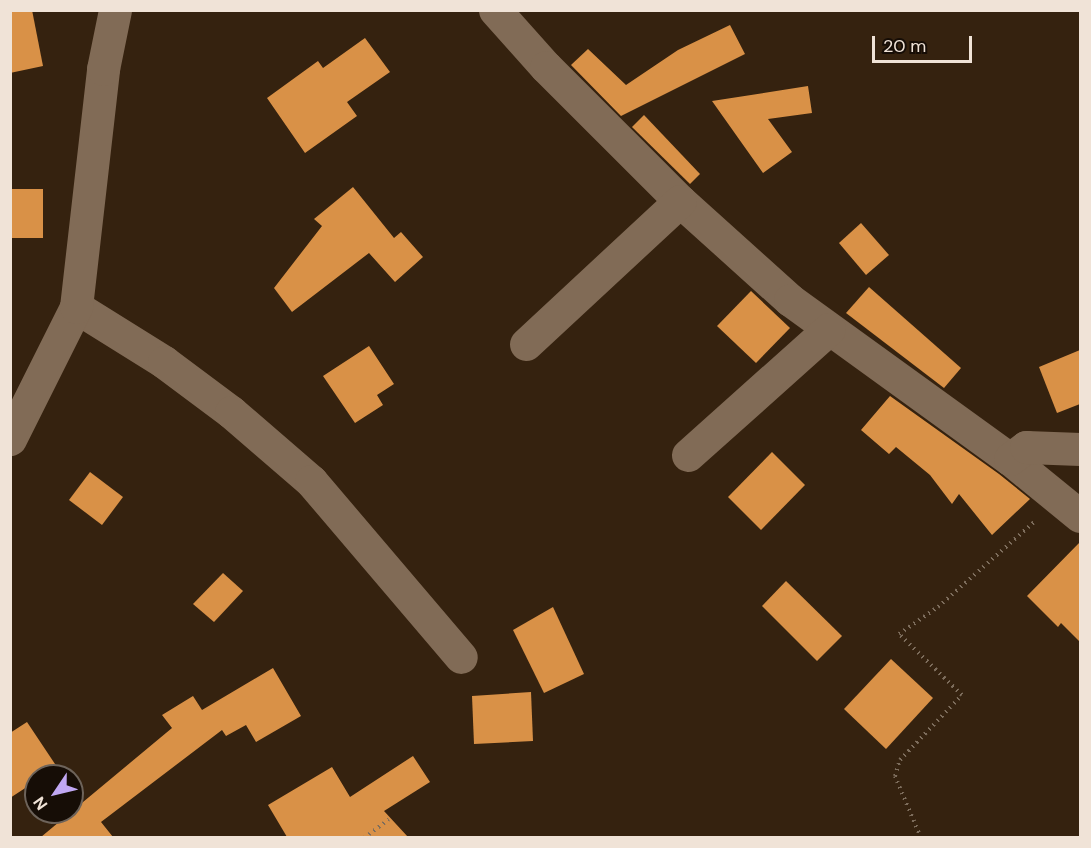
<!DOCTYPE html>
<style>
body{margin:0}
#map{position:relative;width:1091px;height:848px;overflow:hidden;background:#35220f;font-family:"DM Sans",sans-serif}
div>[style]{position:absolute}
.building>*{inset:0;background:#d99147}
.path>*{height:4px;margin-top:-2px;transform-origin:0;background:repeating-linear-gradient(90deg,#7d6d5c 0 1.5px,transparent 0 6px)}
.minor>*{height:33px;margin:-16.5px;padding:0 16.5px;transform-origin:16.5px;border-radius:16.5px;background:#816b56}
span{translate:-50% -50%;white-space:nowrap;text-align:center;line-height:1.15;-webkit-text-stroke:6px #160d06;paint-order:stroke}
.frame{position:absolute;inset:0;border:12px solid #f0e3d7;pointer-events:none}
.north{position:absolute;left:24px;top:764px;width:60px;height:60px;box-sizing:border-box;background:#160d06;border:2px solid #6d635a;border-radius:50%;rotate:235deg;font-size:16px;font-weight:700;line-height:24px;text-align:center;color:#f0e3d7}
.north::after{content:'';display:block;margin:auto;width:21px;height:27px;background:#c1a8f3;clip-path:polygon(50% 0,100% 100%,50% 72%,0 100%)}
.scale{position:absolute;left:872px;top:36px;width:100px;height:27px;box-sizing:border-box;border:3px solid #f0e3d7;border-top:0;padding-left:8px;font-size:18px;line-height:21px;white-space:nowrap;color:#f0e3d7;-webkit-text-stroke:4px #160d06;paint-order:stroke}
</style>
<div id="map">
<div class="building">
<i style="clip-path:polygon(10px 10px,32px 10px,43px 66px,10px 73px)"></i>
<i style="clip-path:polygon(730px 25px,745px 54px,621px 116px,571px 65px,588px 49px,626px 85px,678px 50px)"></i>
<i style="clip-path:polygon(365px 38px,390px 72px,347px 102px,357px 116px,305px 153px,267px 98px,318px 61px,323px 68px)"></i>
<i style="clip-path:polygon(808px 86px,812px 113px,768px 119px,792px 152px,763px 173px,712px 101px)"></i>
<i style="clip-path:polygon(644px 115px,700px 174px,690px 184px,632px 127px)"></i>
<i style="clip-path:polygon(353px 187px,394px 238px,401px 232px,423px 257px,395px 282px,369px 253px,292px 312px,274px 288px,322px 226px,314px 219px)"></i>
<i style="clip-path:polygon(10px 189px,43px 189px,43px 238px,10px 238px)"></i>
<i style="clip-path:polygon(861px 223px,889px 255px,866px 275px,839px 243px)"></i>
<i style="clip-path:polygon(869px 287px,961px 368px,944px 388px,846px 313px)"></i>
<i style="clip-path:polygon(751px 291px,790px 328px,756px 363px,717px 326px)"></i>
<i style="clip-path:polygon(369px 346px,394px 384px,377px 395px,383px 405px,355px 423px,323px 376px)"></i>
<i style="clip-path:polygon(1080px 350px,1080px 404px,1057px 413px,1039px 367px)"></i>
<i style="clip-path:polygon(890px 396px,999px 474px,1030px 499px,992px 535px,959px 494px,952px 504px,930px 475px,896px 447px,889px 454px,861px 430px)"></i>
<i style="clip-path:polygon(772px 452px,805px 485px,761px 530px,728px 497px)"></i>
<i style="clip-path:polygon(90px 472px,123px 497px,102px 525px,69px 500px)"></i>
<i style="clip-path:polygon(1080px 542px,1080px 642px,1061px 623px,1058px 627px,1027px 596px)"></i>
<i style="clip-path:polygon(223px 573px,243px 591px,214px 622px,193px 604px)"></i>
<i style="clip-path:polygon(786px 581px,842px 636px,817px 661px,762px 606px)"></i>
<i style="clip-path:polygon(553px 607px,584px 674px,544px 693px,513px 630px)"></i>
<i style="clip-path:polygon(891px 659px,933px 698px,886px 749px,844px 709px)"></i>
<i style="clip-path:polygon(273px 668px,301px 716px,256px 742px,246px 725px,226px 736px,222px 730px,101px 822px,113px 837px,41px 837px,172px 728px,162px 715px,193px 696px,202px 710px)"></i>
<i style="clip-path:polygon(531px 692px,533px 741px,474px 744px,472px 696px)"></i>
<i style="clip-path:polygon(27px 722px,57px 767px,36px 776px,36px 781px,10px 798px,10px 733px)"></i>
<i style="clip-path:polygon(413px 756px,430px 782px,384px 811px,408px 837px,287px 837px,268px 805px,332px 767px,350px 797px)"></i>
</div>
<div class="path">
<i style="left:364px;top:838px;width:31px;rotate:-37deg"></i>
<i style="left:921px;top:838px;width:67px;rotate:-112.8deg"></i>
<i style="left:895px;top:776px;width:17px;rotate:-73deg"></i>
<i style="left:900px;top:760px;width:90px;rotate:-46.4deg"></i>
<i style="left:962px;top:695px;width:88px;rotate:-135.9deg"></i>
<i style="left:899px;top:634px;width:47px;rotate:-34.7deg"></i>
<i style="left:938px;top:607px;width:128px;rotate:-41.5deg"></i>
</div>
<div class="minor">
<i style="left:495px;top:10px;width:76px;rotate:48.2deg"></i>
<i style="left:546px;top:67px;width:190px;rotate:45deg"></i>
<i style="left:680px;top:201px;width:148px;rotate:42deg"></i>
<i style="left:790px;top:300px;width:271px;rotate:35.9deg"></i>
<i style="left:1010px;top:459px;width:90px;rotate:39.2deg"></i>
<i style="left:76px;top:307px;width:104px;rotate:32deg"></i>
<i style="left:164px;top:362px;width:84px;rotate:36.7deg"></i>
<i style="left:231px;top:412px;width:106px;rotate:40.8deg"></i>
<i style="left:311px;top:481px;width:231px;rotate:49.6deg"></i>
<i style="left:526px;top:344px;width:210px;rotate:-42.9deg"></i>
<i style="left:10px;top:439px;width:148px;rotate:-63.4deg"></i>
<i style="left:76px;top:307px;width:240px;rotate:-83.5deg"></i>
<i style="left:103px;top:69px;width:60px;rotate:-78.5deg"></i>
<i style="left:688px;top:455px;width:189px;rotate:-41.8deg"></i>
<i style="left:1010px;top:459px;width:20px;rotate:-37deg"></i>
<i style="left:1026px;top:447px;width:54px;rotate:2.1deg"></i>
</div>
<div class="frame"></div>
<div class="north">N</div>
<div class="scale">20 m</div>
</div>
